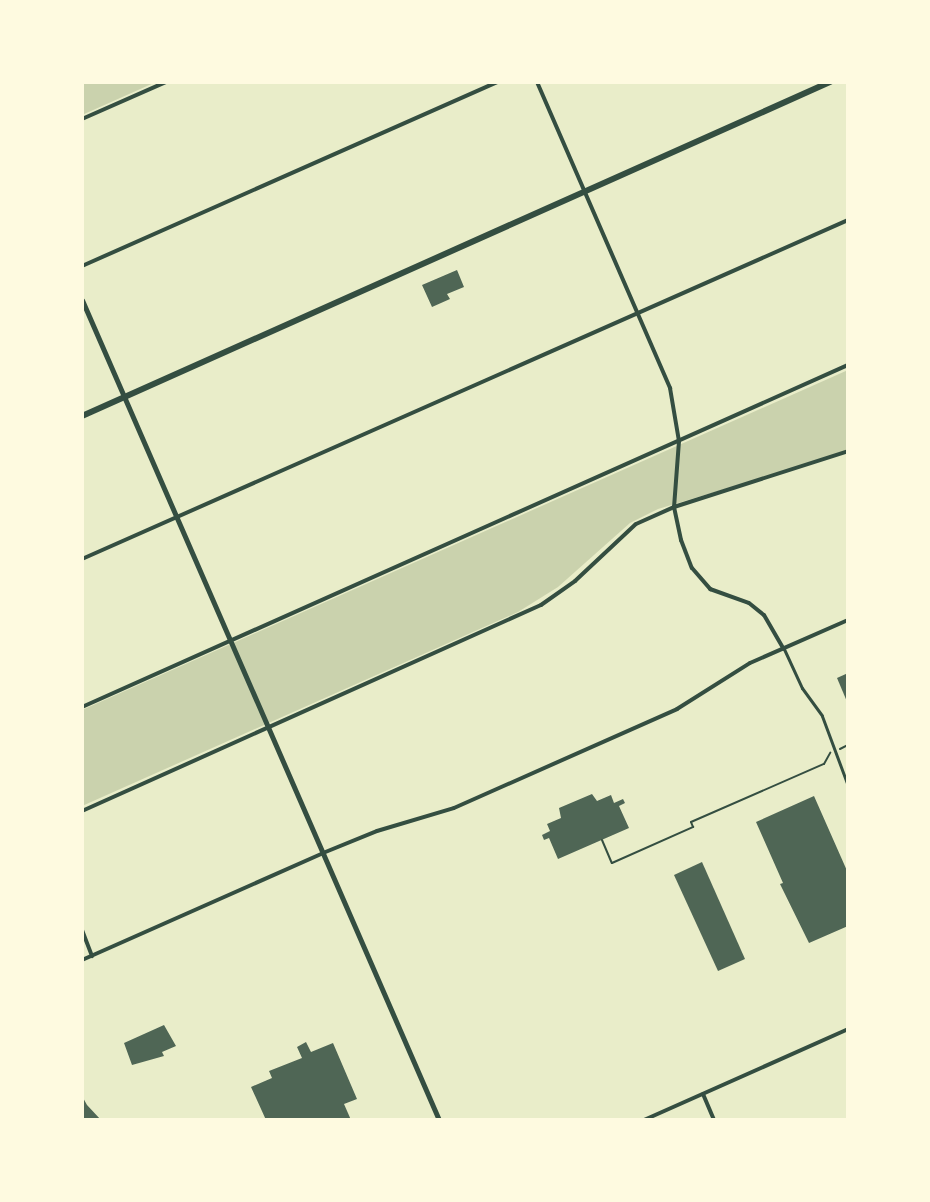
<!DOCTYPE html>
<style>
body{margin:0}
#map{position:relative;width:930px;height:1202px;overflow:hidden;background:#e9edc9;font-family:"Alegreya Sans",sans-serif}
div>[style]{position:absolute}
.green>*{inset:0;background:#cad2ad}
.building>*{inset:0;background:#4f6655}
.path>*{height:2px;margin:-1px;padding:0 1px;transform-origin:1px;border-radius:1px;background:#344e41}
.pedestrian>*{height:3px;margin:-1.5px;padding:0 1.5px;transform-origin:1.5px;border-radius:1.5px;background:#344e41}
.minor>*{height:4px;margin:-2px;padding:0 2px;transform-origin:2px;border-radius:2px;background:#344e41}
.tertiary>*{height:5px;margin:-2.5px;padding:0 2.5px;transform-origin:2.5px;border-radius:2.5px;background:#344e41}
.primary>*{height:6px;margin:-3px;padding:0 3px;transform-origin:3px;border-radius:3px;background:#344e41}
span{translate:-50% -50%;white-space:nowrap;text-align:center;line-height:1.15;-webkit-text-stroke:7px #fefae0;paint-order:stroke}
.frame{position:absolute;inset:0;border:84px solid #fefae0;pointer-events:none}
</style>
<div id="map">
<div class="green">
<i style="clip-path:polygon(82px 82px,156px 82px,82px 115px)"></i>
<i style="clip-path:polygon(848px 370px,848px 452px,658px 509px,630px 523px,558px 587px,518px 612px,82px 806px,82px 710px)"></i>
</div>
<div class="building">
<i style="clip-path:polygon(457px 270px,464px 287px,447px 294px,450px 299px,432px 307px,422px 285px)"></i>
<i style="clip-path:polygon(848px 673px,848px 704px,837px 678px)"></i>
<i style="clip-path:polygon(592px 794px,597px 801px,611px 795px,614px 803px,623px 799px,625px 803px,619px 806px,629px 828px,558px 859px,549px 838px,544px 840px,542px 835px,550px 831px,547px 824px,561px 818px,559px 808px)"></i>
<i style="clip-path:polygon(814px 796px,848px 873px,848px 926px,809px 943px,780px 884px,783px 883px,756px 822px)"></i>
<i style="clip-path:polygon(702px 862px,745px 959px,718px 971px,674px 875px)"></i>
<i style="clip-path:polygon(164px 1025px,176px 1046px,162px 1052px,164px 1056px,132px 1065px,124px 1043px)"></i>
<i style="clip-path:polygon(306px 1042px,311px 1052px,333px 1043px,357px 1099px,344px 1104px,351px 1120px,266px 1120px,251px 1087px,272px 1078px,269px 1071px,302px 1058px,297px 1047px)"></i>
<i style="clip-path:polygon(82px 1096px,87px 1105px,101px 1120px,82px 1120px)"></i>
</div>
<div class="path">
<i style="left:840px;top:749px;width:9px;rotate:-27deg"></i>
<i style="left:602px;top:840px;width:25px;rotate:67deg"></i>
<i style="left:612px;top:863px;width:89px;rotate:-24deg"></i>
<i style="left:693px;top:827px;width:5px;rotate:-112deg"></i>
<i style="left:691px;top:822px;width:145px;rotate:-23.6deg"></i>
<i style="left:824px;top:764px;width:13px;rotate:-61deg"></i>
</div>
<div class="pedestrian">
<i style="left:784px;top:649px;width:43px;rotate:65.2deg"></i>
<i style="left:802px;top:688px;width:34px;rotate:54deg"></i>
<i style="left:822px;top:716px;width:75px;rotate:69.6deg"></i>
</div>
<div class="minor">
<i style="left:537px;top:82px;width:334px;rotate:66.5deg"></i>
<i style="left:670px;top:388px;width:54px;rotate:80.4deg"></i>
<i style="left:679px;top:441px;width:66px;rotate:94.3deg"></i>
<i style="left:674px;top:507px;width:34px;rotate:78deg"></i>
<i style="left:681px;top:540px;width:30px;rotate:69deg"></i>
<i style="left:692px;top:568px;width:28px;rotate:49deg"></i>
<i style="left:710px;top:589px;width:41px;rotate:19.7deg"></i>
<i style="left:749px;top:603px;width:19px;rotate:39deg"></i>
<i style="left:764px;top:615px;width:39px;rotate:60deg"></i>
<i style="left:82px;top:119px;width:92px;rotate:-23.8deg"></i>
<i style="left:82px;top:266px;width:454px;rotate:-23.9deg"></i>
<i style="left:82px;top:559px;width:838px;rotate:-23.87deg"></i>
<i style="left:82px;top:707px;width:839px;rotate:-24.06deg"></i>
<i style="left:82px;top:811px;width:503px;rotate:-24.17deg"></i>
<i style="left:541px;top:605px;width:42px;rotate:-35.2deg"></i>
<i style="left:575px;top:581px;width:83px;rotate:-43.1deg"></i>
<i style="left:636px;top:524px;width:42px;rotate:-24.1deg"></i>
<i style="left:674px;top:507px;width:183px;rotate:-17.8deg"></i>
<i style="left:82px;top:930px;width:28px;rotate:69deg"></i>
<i style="left:82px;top:960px;width:264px;rotate:-23.9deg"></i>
<i style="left:323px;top:853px;width:58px;rotate:-22.2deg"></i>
<i style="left:377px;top:831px;width:80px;rotate:-16.6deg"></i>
<i style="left:454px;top:808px;width:244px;rotate:-23.9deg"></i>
<i style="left:677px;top:709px;width:86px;rotate:-32.2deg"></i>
<i style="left:750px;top:663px;width:107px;rotate:-23.7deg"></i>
<i style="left:703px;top:1094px;width:28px;rotate:67deg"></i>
<i style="left:644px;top:1120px;width:223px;rotate:-24deg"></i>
</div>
<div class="tertiary">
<i style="left:82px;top:300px;width:894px;rotate:66.47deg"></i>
</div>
<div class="primary">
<i style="left:82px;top:416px;width:819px;rotate:-24.06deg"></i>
</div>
<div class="frame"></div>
</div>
